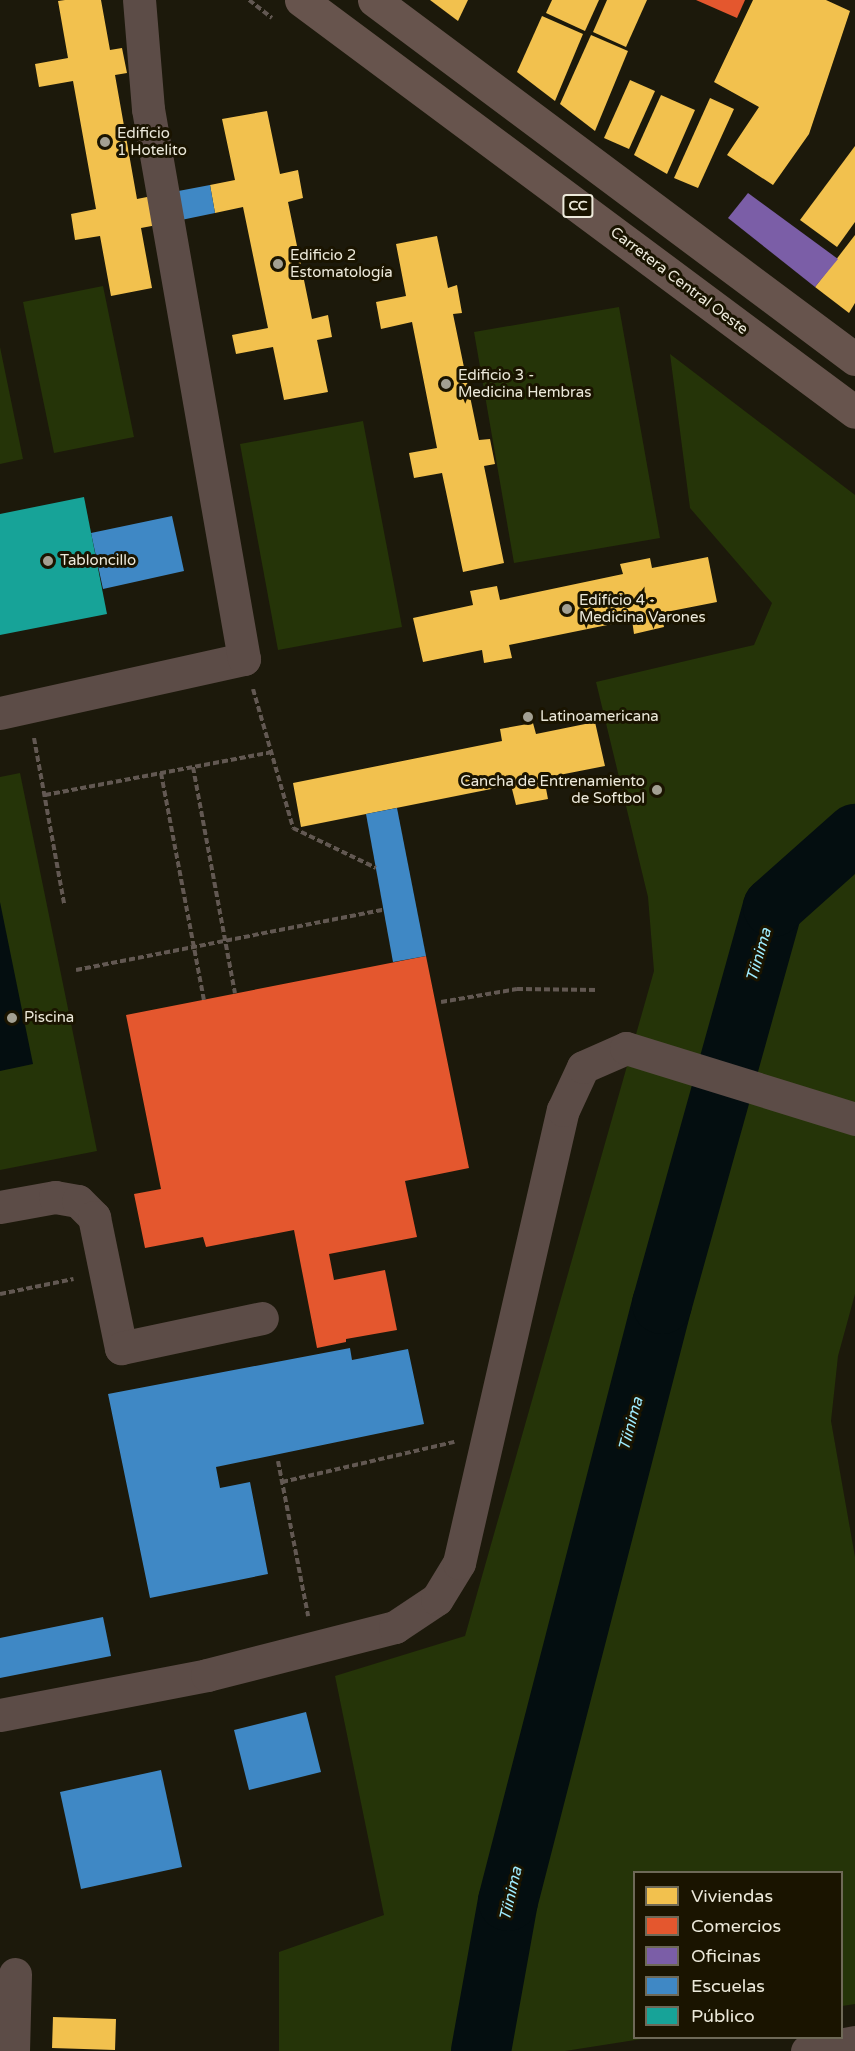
<!DOCTYPE html>
<meta charset="utf-8">
<style>
body{margin:0}
#map{position:relative;width:855px;height:2051px;overflow:hidden;background:#1c190b;font-family:"Varela Round",sans-serif}
div>[style]{position:absolute}
.green>*{inset:0;background:#253408}
.water>*{inset:0;background:#040e10}
.homes>*{inset:0;background:#f2c14e}
.shops>*{inset:0;background:#e4572e}
.offices>*{inset:0;background:#7b5ea7}
.schools>*{inset:0;background:#3f88c5}
.public>*{inset:0;background:#17a398}
.river>*{height:60px;margin:-30px;padding:0 30px;transform-origin:30px;border-radius:30px;background:#040e10}
.path>*{height:4px;margin-top:-2px;transform-origin:0;background:repeating-linear-gradient(90deg,#625852 0 6px,transparent 0 9px)}
.minor>*{height:33px;margin:-16.5px;padding:0 16.5px;transform-origin:16.5px;border-radius:16.5px;background:#5c4c47}
.major>*{height:33px;margin:-16.5px;padding:0 16.5px;transform-origin:16.5px;border-radius:16.5px;background:#67544d}
.dots>*{width:16px;height:16px;translate:-50% -50%;box-sizing:border-box;border:3px solid #1a1400;border-radius:50%}
span{translate:-50% -50%;white-space:nowrap;text-align:center;line-height:1.15;-webkit-text-stroke:6px #1a1400;paint-order:stroke}
.shield-label span{padding:2px 4px;background:#1a1400;border:2px solid;border-radius:4px;-webkit-text-stroke-width:0}
.shield-label{font-size:14px;color:#ece9da;font-weight:700}
.poi-label{font-size:15px;color:#ece9da}
.left{translate:0 -50%;text-align:left}
.right{translate:-100% -50%;text-align:right}
.street-label{font-size:15px;color:#ece9da}
.water-label{font-size:16px;color:#a0edff;font-style:italic}
.legend{position:absolute;left:633px;top:1871px;width:210px;height:168px;box-sizing:border-box;background:#1a1400;border:2px solid #6e6957;margin:0;padding:8px 10px;list-style:none;font-size:18px;color:#ece9da}
.legend li{display:flex;align-items:center;gap:12px;height:30px}
.legend b{width:30px;border:2px solid #6e6957}
</style>
<div id="map">
<div class="green">
<i style="clip-path:polygon(103px 286px,134px 437px,54px 453px,23px 302px)"></i>
<i style="clip-path:polygon(619px 307px,660px 538px,514px 563px,474px 332px)"></i>
<i style="clip-path:polygon(0 347px,23px 459px,0 464px)"></i>
<i style="clip-path:polygon(670px 354px,855px 495px,855px 1294px,838px 1356px,831px 1421px,855px 1557px,855px 2004px,842px 2006px,842px 1872px,634px 1872px,634px 2038px,648px 2038px,565px 2051px,279px 2051px,279px 1952px,384px 1915px,335px 1676px,465px 1636px,654px 971px,648px 897px,596px 682px,754px 645px,772px 603px,690px 508px)"></i>
<i style="clip-path:polygon(363px 421px,402px 627px,278px 650px,240px 444px)"></i>
<i style="clip-path:polygon(20px 773px,97px 1151px,0 1170px,0 777px)"></i>
</div>
<div class="water">
<i style="clip-path:polygon(0 902px,33px 1064px,0 1071px)"></i>
</div>
<div class="homes">
<i style="clip-path:polygon(65px 0,101px 0,110px 50px,122px 48px,127px 73px,115px 75px,137px 199px,152px 196px,157px 225px,141px 228px,152px 288px,111px 296px,100px 236px,75px 240px,71px 214px,96px 209px,73px 81px,39px 87px,35px 64px,68px 58px,58px 1px)"></i>
<i style="clip-path:polygon(430px 0,468px 0,458px 21px)"></i>
<i style="clip-path:polygon(552px 0,599px 0,585px 31px,546px 13px)"></i>
<i style="clip-path:polygon(607px 0,647px 0,626px 47px,593px 32px)"></i>
<i style="clip-path:polygon(753px 0,826px 0,850px 11px,809px 134px,773px 185px,727px 155px,759px 107px,714px 82px)"></i>
<i style="clip-path:polygon(542px 16px,583px 34px,555px 101px,517px 72px)"></i>
<i style="clip-path:polygon(591px 35px,628px 51px,595px 131px,560px 104px)"></i>
<i style="clip-path:polygon(630px 80px,655px 91px,629px 149px,604px 138px)"></i>
<i style="clip-path:polygon(661px 95px,695px 110px,667px 174px,634px 155px)"></i>
<i style="clip-path:polygon(710px 98px,734px 109px,698px 188px,674px 178px)"></i>
<i style="clip-path:polygon(267px 111px,280px 174px,298px 170px,303px 198px,288px 202px,312px 319px,328px 315px,332px 337px,317px 340px,328px 392px,284px 400px,273px 347px,236px 354px,232px 335px,268px 328px,243px 207px,215px 213px,210px 185px,235px 180px,222px 119px)"></i>
<i style="clip-path:polygon(855px 146px,855px 222px,837px 247px,800px 220px)"></i>
<i style="clip-path:polygon(855px 235px,855px 303px,849px 313px,815px 287px)"></i>
<i style="clip-path:polygon(437px 236px,448px 288px,457px 285px,462px 313px,453px 314px,479px 440px,490px 439px,495px 464px,484px 466px,504px 563px,463px 572px,442px 473px,414px 478px,409px 453px,437px 448px,412px 322px,381px 329px,376px 302px,406px 296px,396px 244px)"></i>
<i style="clip-path:polygon(708px 557px,717px 602px,661px 613px,664px 627px,634px 634px,632px 620px,509px 645px,512px 658px,484px 663px,482px 650px,423px 662px,413px 618px,473px 605px,470px 591px,497px 586px,500px 600px,623px 574px,620px 564px,650px 558px,652px 568px)"></i>
<i style="clip-path:polygon(595px 722px,605px 766px,544px 778px,548px 799px,516px 805px,511px 785px,301px 827px,293px 783px,502px 741px,500px 729px,533px 723px,536px 734px)"></i>
<i style="clip-path:polygon(53px 2017px,116px 2019px,115px 2050px,52px 2048px)"></i>
</div>
<div class="shops">
<i style="clip-path:polygon(696px 0,745px 0,737px 18px)"></i>
<i style="clip-path:polygon(426px 956px,469px 1168px,405px 1181px,417px 1237px,329px 1254px,334px 1280px,385px 1270px,397px 1330px,346px 1339px,346px 1342px,317px 1348px,294px 1230px,206px 1247px,203px 1237px,145px 1248px,134px 1194px,161px 1189px,126px 1015px)"></i>
</div>
<div class="offices">
<i style="clip-path:polygon(748px 193px,838px 259px,815px 287px,728px 218px)"></i>
</div>
<div class="schools">
<i style="clip-path:polygon(210px 185px,215px 213px,157px 225px,152px 196px)"></i>
<i style="clip-path:polygon(172px 516px,184px 571px,103px 589px,91px 533px)"></i>
<i style="clip-path:polygon(397px 808px,426px 956px,393px 962px,366px 814px)"></i>
<i style="clip-path:polygon(350px 1348px,352px 1360px,408px 1349px,424px 1424px,216px 1467px,220px 1488px,250px 1482px,268px 1574px,150px 1598px,108px 1394px)"></i>
<i style="clip-path:polygon(103px 1617px,111px 1656px,0 1678px,0 1638px)"></i>
<i style="clip-path:polygon(306px 1712px,321px 1772px,249px 1790px,234px 1730px)"></i>
<i style="clip-path:polygon(161px 1770px,182px 1867px,81px 1889px,60px 1792px)"></i>
</div>
<div class="public">
<i style="clip-path:polygon(84px 497px,107px 614px,0 635px,0 514px)"></i>
</div>
<div class="river">
<i style="left:481px;top:2051px;width:152px;rotate:-79.8deg"></i>
<i style="left:508px;top:1901px;width:617px;rotate:-75.54deg"></i>
<i style="left:662px;top:1304px;width:412px;rotate:-74.4deg"></i>
<i style="left:773px;top:907px;width:110px;rotate:-41.7deg"></i>
</div>
<div class="path">
<i style="left:249px;top:0;width:29px;rotate:38deg"></i>
<i style="left:253px;top:689px;width:145px;rotate:73.9deg"></i>
<i style="left:293px;top:828px;width:92px;rotate:25.7deg"></i>
<i style="left:34px;top:738px;width:168px;rotate:79.7deg"></i>
<i style="left:193px;top:767px;width:230px;rotate:79.5deg"></i>
<i style="left:161px;top:773px;width:231px;rotate:79.3deg"></i>
<i style="left:45px;top:795px;width:231px;rotate:-10.7deg"></i>
<i style="left:76px;top:970px;width:313px;rotate:-11.1deg"></i>
<i style="left:441px;top:1002px;width:77px;rotate:-9.7deg"></i>
<i style="left:517px;top:989px;width:81px;rotate:0.7deg"></i>
<i style="left:0;top:1294px;width:75px;rotate:-11.6deg"></i>
<i style="left:278px;top:1461px;width:158px;rotate:79deg"></i>
<i style="left:282px;top:1482px;width:177px;rotate:-13.1deg"></i>
</div>
<div class="minor">
<i style="left:0;top:713px;width:250px;rotate:-12.5deg"></i>
<i style="left:244px;top:659px;width:558px;rotate:-99.9deg"></i>
<i style="left:148px;top:109px;width:109px;rotate:-94.7deg"></i>
<i style="left:0;top:1207px;width:56px;rotate:-10.3deg"></i>
<i style="left:55px;top:1197px;width:23px;rotate:10deg"></i>
<i style="left:78px;top:1201px;width:23px;rotate:45deg"></i>
<i style="left:94px;top:1217px;width:134px;rotate:78.4deg"></i>
<i style="left:121px;top:1348px;width:144px;rotate:-12deg"></i>
<i style="left:0;top:1715px;width:211px;rotate:-10.9deg"></i>
<i style="left:207px;top:1675px;width:194px;rotate:-14.3deg"></i>
<i style="left:395px;top:1627px;width:50px;rotate:-33.7deg"></i>
<i style="left:437px;top:1599px;width:42px;rotate:-58.6deg"></i>
<i style="left:459px;top:1563px;width:465px;rotate:-77.1deg"></i>
<i style="left:563px;top:1110px;width:47px;rotate:-65.1deg"></i>
<i style="left:583px;top:1067px;width:47px;rotate:-23.8deg"></i>
<i style="left:626px;top:1048px;width:240px;rotate:17.2deg"></i>
<i style="left:13px;top:2051px;width:77px;rotate:-88.5deg"></i>
<i style="left:807px;top:2051px;width:49px;rotate:-10.6deg"></i>
</div>
<div class="major">
<i style="left:301px;top:0;width:690px;rotate:36.64deg"></i>
<i style="left:374px;top:0;width:600px;rotate:36.74deg"></i>
</div>
<div class="dots">
<i style="left:105px;top:142px;background:#a3a092"></i>
<i style="left:278px;top:264px;background:#a3a092"></i>
<i style="left:446px;top:384px;background:#a3a092"></i>
<i style="left:48px;top:561px;background:#a3a092"></i>
<i style="left:567px;top:609px;background:#a3a092"></i>
<i style="left:528px;top:717px;background:#a3a092"></i>
<i style="left:657px;top:790px;background:#a3a092"></i>
<i style="left:12px;top:1018px;background:#a3a092"></i>
</div>
<div class="shield-label">
<span style="left:578px;top:206px">CC</span>
</div>
<div class="poi-label">
<span class="left" style="left:117px;top:142px">Edificio<br>1 Hotelito</span>
<span class="left" style="left:290px;top:264px">Edificio 2<br>Estomatología</span>
<span class="left" style="left:458px;top:384px">Edificio 3 -<br>Medicina Hembras</span>
<span class="left" style="left:60px;top:561px">Tabloncillo</span>
<span class="left" style="left:579px;top:609px">Edifício 4 -<br>Medicina Varones</span>
<span class="left" style="left:540px;top:717px">Latinoamericana</span>
<span class="right" style="left:645px;top:790px">Cancha de Entrenamiento<br>de Softbol</span>
<span class="left" style="left:24px;top:1018px">Piscina</span>
</div>
<div class="street-label">
<span style="left:679px;top:281px;rotate:37deg">Carretera Central Oeste</span>
</div>
<div class="water-label">
<span style="left:759px;top:955px;rotate:-74deg">Tíinima</span>
<span style="left:631px;top:1424px;rotate:-75deg">Tíinima</span>
<span style="left:511px;top:1894px;rotate:-77deg">Tíinima</span>
</div>
<ul class="legend">
<li><b style="height:16px;background:#f2c14e"></b>Viviendas</li>
<li><b style="height:16px;background:#e4572e"></b>Comercios</li>
<li><b style="height:16px;background:#7b5ea7"></b>Oficinas</li>
<li><b style="height:16px;background:#3f88c5"></b>Escuelas</li>
<li><b style="height:16px;background:#17a398"></b>Público</li>
</ul>
</div>
